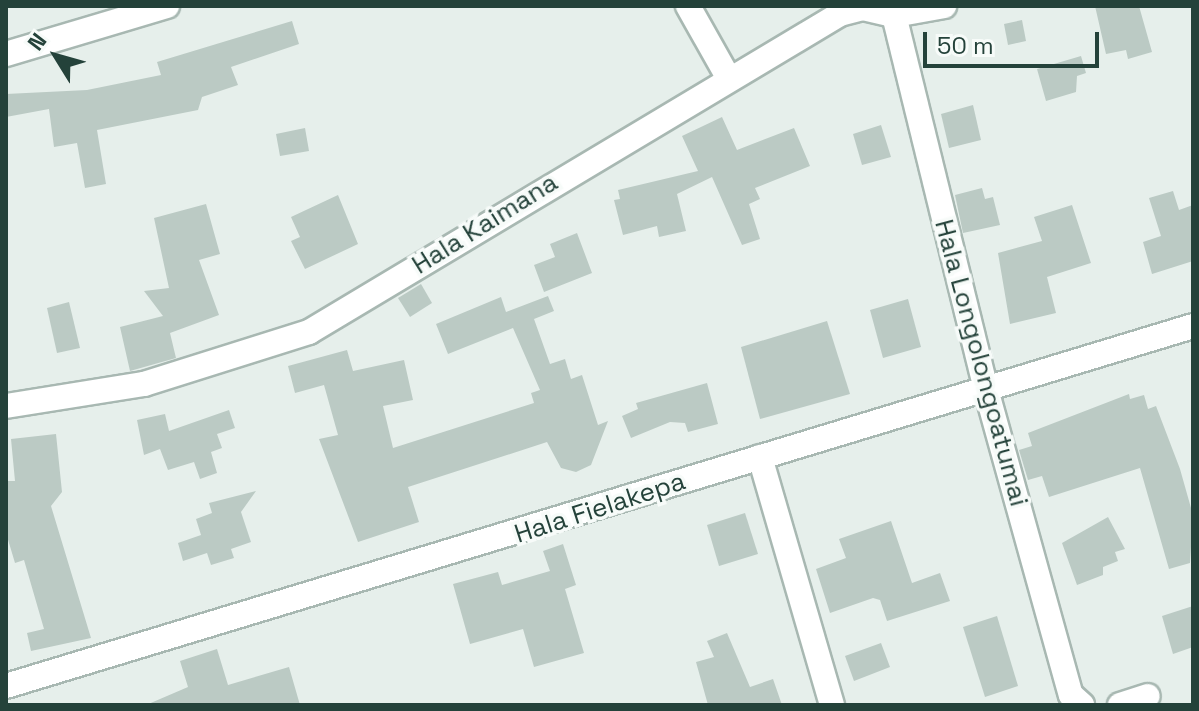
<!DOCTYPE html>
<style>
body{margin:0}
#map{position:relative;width:1199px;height:711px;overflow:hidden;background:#e6efeb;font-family:"Space Grotesk",sans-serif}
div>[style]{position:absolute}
.building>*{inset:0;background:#bbcac4}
.roads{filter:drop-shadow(2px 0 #a8b8b2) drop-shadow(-2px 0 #a8b8b2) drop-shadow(0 2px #a8b8b2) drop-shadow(0 -2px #a8b8b2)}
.minor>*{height:24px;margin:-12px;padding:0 12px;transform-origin:12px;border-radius:12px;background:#fff}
.tertiary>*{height:24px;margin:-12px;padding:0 12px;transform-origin:12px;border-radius:12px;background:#fff}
span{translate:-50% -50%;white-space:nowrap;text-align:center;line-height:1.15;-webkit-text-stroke:7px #f7fbf9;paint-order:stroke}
.street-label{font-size:26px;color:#24423a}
.frame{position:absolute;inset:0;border:8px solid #24423a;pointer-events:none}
.north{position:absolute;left:16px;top:16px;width:80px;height:80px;-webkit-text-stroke:6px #f7fbf9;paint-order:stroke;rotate:307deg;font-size:22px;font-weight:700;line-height:32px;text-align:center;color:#24423a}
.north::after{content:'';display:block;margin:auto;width:28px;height:36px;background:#24423a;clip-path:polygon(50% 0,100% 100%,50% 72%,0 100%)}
.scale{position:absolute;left:923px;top:32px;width:176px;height:36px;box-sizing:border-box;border:4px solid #24423a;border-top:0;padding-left:10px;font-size:24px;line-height:28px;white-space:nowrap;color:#24423a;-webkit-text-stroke:6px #f7fbf9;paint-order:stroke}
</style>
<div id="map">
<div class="building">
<i style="clip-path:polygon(1095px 6px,1139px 6px,1152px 52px,1128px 59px,1126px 50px,1106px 54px)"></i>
<i style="clip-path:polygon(1022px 20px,1026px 41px,1008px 45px,1004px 24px)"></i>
<i style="clip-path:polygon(292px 21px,299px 44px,231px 67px,238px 85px,202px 97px,198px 110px,97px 130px,106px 184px,85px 188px,77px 143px,54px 147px,49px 109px,6px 117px,6px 94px,87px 90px,161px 75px,157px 62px)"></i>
<i style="clip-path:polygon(1081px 56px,1086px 73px,1077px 76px,1076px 92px,1046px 101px,1037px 69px)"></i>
<i style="clip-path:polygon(973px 105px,981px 140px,949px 148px,941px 114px)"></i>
<i style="clip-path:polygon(722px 117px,737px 150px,794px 128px,810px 166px,755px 188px,760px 199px,749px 204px,760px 239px,742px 245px,712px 177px,677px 194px,686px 231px,659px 237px,657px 226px,623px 235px,614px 200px,620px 199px,618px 190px,698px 171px,682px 136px)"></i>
<i style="clip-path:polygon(881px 125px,891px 157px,862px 165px,853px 134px)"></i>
<i style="clip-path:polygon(305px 128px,309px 151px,280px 156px,276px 134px)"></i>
<i style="clip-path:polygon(982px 188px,985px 199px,993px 197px,1000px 225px,963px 233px,955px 195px)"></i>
<i style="clip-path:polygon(1173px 191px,1179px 210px,1193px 205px,1193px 261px,1152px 274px,1143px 242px,1161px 236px,1149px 198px)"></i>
<i style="clip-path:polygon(338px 195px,358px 244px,305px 269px,291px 241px,300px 237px,291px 217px)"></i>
<i style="clip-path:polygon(206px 204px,220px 254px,199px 260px,219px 315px,170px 333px,176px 358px,130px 371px,120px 327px,163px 316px,144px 291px,169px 288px,154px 218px)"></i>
<i style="clip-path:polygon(1072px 205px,1091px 263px,1047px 277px,1056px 313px,1010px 324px,998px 253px,1042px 241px,1034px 217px)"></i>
<i style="clip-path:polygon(577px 233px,592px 273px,544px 292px,534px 265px,555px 257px,550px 244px)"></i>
<i style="clip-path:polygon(421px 284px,432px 303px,410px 317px,398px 298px)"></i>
<i style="clip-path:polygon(548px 296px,554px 311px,534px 319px,550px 364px,565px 359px,571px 379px,582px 375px,598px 425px,608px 421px,591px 465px,576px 472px,561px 468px,547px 442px,408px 487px,419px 522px,358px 542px,319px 439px,338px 435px,324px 385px,295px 393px,288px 366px,347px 350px,353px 371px,404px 360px,413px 400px,383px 406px,393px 448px,534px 403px,531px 393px,540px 390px,513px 328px,448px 354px,436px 324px,501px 297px,506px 312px)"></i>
<i style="clip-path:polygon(908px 299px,921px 347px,883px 358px,870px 310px)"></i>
<i style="clip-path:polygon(69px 302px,80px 348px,57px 353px,47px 308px)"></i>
<i style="clip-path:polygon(827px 321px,850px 394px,760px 419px,741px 347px)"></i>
<i style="clip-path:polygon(707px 383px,718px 424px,688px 432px,685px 423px,670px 422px,631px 438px,622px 416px,638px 409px,636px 403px)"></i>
<i style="clip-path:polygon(1129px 394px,1130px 399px,1144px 395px,1148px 409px,1156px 406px,1180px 469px,1193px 515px,1190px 563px,1169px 569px,1140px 468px,1049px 497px,1042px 476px,1028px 480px,1019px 450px,1032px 446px,1028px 433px)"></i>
<i style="clip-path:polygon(229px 410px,235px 428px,217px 434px,222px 448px,211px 452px,217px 473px,200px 479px,194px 462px,168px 470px,160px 449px,144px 455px,137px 420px,165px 414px,169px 431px)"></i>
<i style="clip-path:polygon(56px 434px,62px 492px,51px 506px,91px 638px,31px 651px,27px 633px,44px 629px,24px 560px,15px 563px,6px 533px,6px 481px,15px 481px,11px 439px)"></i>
<i style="clip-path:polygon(256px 491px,241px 512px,251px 542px,231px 549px,234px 558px,211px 565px,207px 553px,183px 561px,178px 543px,201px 535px,196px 519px,212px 513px,209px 503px)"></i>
<i style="clip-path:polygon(745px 513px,758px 554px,719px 566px,707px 525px)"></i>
<i style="clip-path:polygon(1108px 517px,1125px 549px,1115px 552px,1118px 561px,1103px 567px,1103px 575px,1077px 585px,1062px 543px)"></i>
<i style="clip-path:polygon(891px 521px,912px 583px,940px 573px,950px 601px,887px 621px,880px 600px,873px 598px,830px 613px,816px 569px,846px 558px,839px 539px)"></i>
<i style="clip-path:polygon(563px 544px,576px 585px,565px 589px,584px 653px,534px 667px,523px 629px,470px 644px,453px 584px,498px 572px,502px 585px,550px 571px,543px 551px)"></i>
<i style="clip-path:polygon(1193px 606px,1193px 647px,1173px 654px,1162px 616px)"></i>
<i style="clip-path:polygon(997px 616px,1018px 686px,985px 697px,963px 627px)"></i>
<i style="clip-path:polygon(727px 633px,750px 687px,773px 679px,782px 705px,708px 705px,696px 662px,714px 657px,707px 641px)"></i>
<i style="clip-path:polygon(881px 643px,890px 667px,854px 681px,845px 656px)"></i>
<i style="clip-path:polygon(217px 649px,228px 685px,289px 667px,300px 705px,146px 705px,188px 687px,180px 661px)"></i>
</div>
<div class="roads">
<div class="minor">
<i style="left:688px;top:6px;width:81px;rotate:60.6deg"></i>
<i style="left:894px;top:15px;width:389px;rotate:76.2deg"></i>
<i style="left:987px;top:393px;width:313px;rotate:74.5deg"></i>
<i style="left:1071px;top:695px;width:15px;rotate:42deg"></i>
<i style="left:6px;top:54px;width:168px;rotate:-16.6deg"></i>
<i style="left:6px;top:406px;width:140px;rotate:-9.1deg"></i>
<i style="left:144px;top:384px;width:173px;rotate:-17.5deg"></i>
<i style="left:309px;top:332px;width:619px;rotate:-30.92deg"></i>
<i style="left:840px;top:14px;width:24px;rotate:-15deg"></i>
<i style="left:863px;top:8px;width:32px;rotate:13deg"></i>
<i style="left:894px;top:15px;width:51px;rotate:-10.2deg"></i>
<i style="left:760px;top:457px;width:258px;rotate:73.8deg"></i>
<i style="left:1120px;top:705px;width:29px;rotate:-18deg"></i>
</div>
<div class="tertiary">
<i style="left:6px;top:686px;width:1240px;rotate:-16.87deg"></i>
</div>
</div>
<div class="street-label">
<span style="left:485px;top:224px;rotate:-32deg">Hala Kaimana</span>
<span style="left:981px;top:363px;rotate:75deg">Hala Longolongoatumai</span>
<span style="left:600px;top:508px;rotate:-18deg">Hala Fielakepa</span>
</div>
<div class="frame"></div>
<div class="north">N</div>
<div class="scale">50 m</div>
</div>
